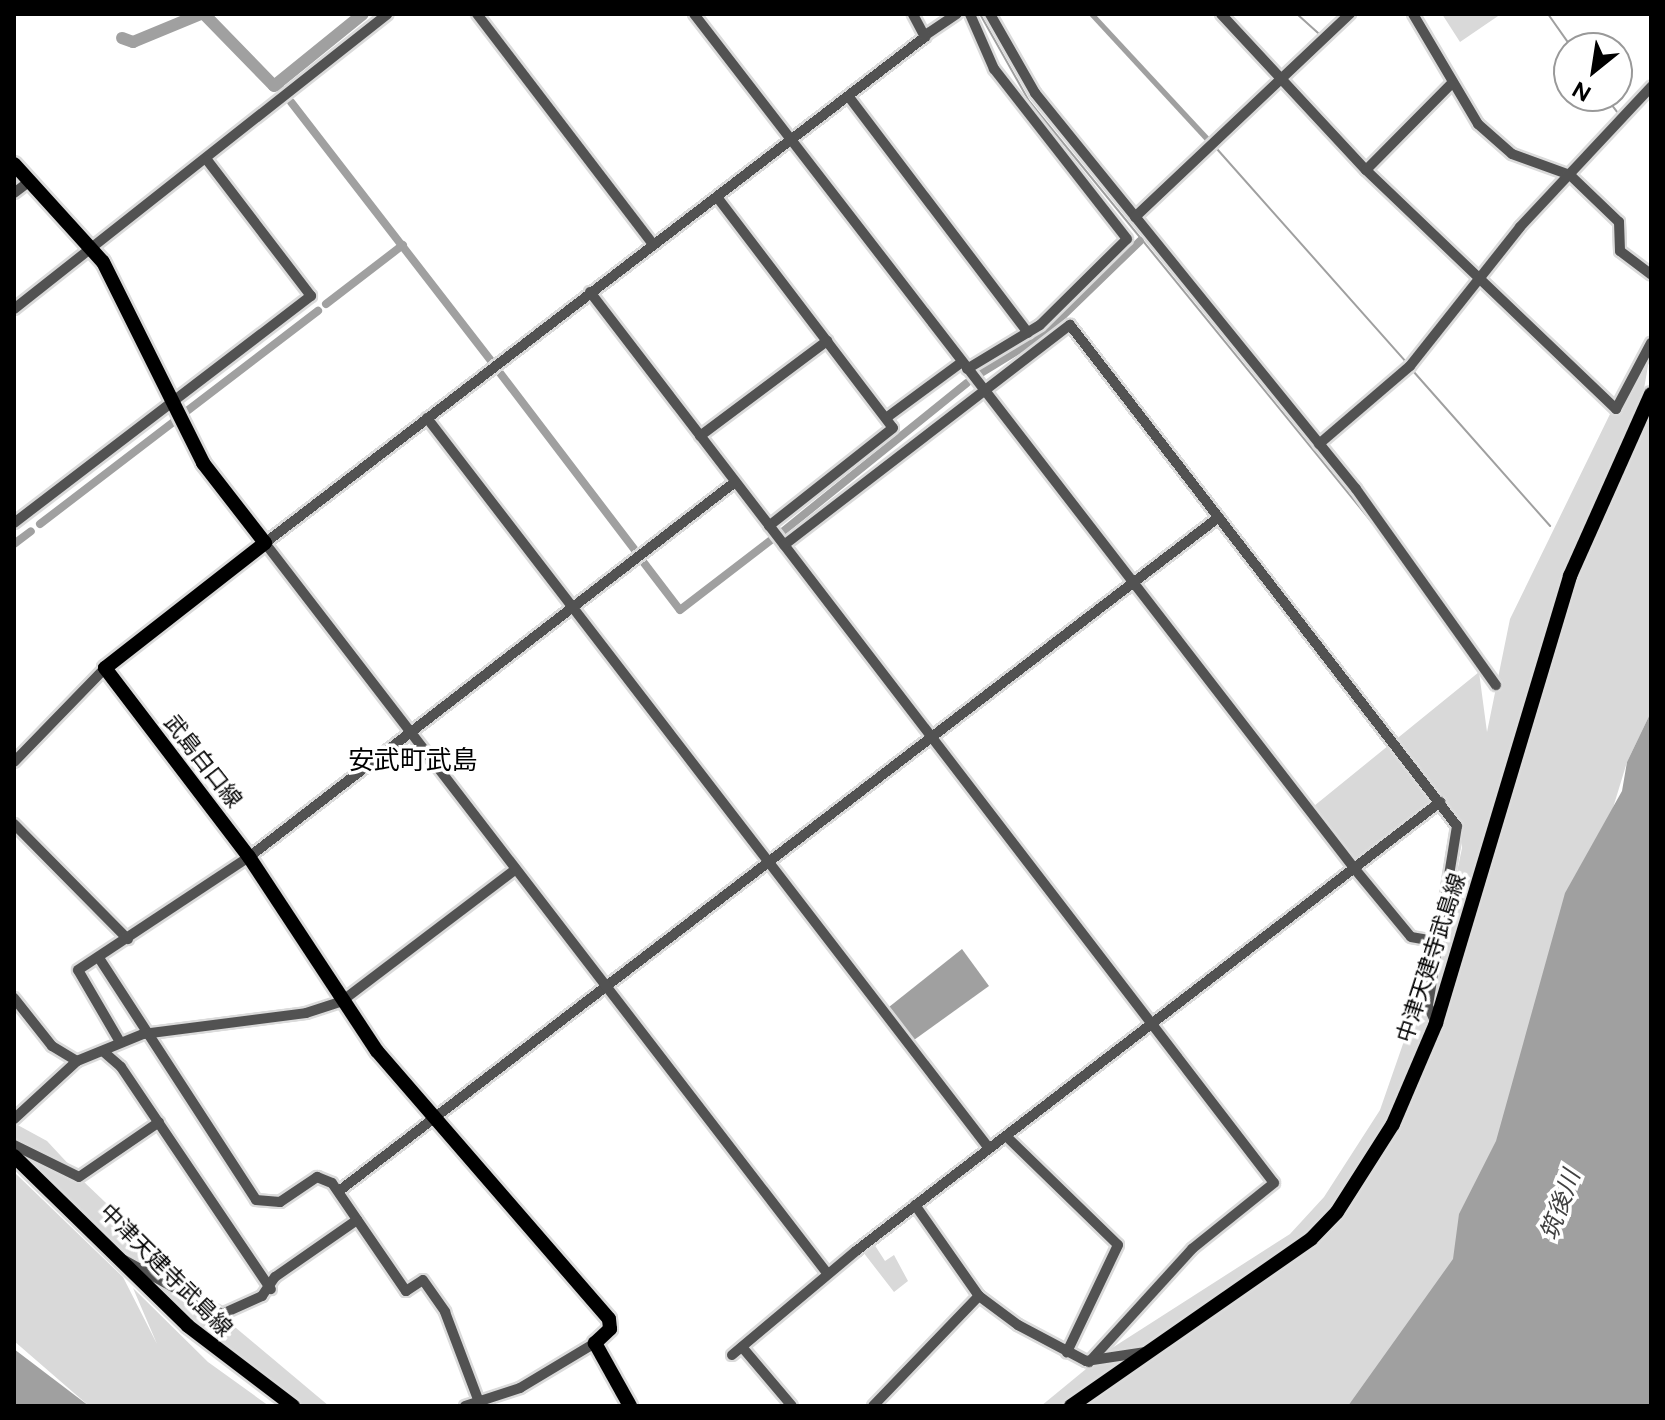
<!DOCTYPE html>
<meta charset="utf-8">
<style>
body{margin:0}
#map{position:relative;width:1665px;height:1420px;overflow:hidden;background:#fff;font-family:Figtree,"Noto Sans JP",sans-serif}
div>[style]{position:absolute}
.green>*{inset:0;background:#d9d9d9}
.water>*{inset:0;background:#a0a0a0}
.stream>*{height:2px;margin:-1px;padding:0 1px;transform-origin:1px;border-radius:1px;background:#a0a0a0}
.canal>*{height:8px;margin:-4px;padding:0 4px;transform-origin:4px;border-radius:4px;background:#a0a0a0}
.river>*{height:12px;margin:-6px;padding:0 6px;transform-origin:6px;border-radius:6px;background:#a0a0a0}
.roads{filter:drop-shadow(2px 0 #dbdbdb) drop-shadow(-2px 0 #dbdbdb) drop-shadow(0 2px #dbdbdb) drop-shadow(0 -2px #dbdbdb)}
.minor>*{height:10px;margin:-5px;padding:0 5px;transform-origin:5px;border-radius:5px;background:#525252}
.major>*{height:14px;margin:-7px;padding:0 7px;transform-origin:7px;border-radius:7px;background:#000}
span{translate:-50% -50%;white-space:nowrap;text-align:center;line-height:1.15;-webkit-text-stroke:7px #fff;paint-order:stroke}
.street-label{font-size:22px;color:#000}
.water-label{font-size:24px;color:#414141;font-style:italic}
.quarter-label{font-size:26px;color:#000}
.frame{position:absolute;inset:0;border:16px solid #000;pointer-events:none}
.north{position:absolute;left:1553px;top:32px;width:80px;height:80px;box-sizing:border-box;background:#fff;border:2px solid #999;border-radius:50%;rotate:210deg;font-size:22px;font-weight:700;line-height:32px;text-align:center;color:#000}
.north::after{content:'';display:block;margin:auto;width:28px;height:36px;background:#000;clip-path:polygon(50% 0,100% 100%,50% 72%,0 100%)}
</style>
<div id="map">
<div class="green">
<i style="clip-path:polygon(1442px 14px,1501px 14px,1460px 42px)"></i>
<i style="clip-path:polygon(1651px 348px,1643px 395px,1566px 574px,1436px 1005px,1430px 1001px,1462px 848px,1459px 822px,1442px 801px,1356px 861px,1314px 806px,1479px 672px,1487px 732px,1510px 619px,1611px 412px)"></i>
<i style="clip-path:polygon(1651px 403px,1651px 712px,1627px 762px,1475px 1261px,1378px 1406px,1082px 1406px,1340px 1218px,1370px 1175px,1409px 1106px,1452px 994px,1576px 578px)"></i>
<i style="clip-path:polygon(1428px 972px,1428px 1028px,1402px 1094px,1330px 1211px,1292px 1247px,1148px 1344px,1098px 1357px,1290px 1234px,1324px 1197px,1380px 1110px)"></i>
<i style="clip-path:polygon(14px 1123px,47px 1141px,74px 1170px,14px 1142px)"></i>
<i style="clip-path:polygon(14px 1149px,83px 1181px,217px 1309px,119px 1248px)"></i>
<i style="clip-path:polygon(14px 1172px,123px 1277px,157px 1344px,133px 1288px,208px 1362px,269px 1406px,89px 1406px,14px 1341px)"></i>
<i style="clip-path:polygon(874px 1244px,885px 1261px,894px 1255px,908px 1281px,894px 1292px,863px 1252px)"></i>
<i style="clip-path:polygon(133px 1262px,223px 1317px,329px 1406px,302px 1406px,277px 1392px,187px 1320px)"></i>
<i style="clip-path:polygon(1122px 1354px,1138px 1354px,1061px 1406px,1041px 1406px,1086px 1369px)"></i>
</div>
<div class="water">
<i style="clip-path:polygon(1088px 14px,1095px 14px,1212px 140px,1208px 144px)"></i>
<i style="clip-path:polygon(1651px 712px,1651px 1406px,1348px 1406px,1453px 1259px,1459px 1214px,1496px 1141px,1565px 893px,1622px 791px,1627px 762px)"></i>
<i style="clip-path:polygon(962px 949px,989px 986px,914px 1040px,889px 1007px)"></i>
<i style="clip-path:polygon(14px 1349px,89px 1406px,14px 1406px)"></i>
</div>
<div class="stream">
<i style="left:980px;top:14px;width:100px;rotate:60.6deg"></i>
<i style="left:1029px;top:101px;width:569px;rotate:50.85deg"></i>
<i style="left:1297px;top:14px;width:31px;rotate:42deg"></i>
<i style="left:1548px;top:14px;width:42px;rotate:54.8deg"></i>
<i style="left:1605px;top:96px;width:20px;rotate:53deg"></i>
<i style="left:1217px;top:149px;width:285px;rotate:48.4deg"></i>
<i style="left:1413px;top:371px;width:207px;rotate:48.5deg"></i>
</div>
<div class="canal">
<i style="left:277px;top:84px;width:11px;rotate:52deg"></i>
<i style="left:291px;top:102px;width:329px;rotate:52.3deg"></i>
<i style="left:326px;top:304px;width:97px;rotate:-37.5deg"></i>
<i style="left:497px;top:369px;width:231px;rotate:52.7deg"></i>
<i style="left:976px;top:376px;width:79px;rotate:-31.5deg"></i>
<i style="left:1043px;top:335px;width:135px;rotate:-44.1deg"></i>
<i style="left:187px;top:411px;width:165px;rotate:-37.4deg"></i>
<i style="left:40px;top:524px;width:171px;rotate:-37.4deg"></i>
<i style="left:781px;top:533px;width:239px;rotate:-38.9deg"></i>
<i style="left:14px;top:544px;width:21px;rotate:-37deg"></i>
<i style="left:641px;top:559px;width:64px;rotate:52.6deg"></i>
<i style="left:680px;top:610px;width:120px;rotate:-37.5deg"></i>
</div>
<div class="river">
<i style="left:204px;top:14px;width:100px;rotate:45.8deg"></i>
<i style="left:274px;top:86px;width:114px;rotate:-39deg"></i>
<i style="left:122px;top:38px;width:12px;rotate:20deg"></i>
<i style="left:133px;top:42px;width:74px;rotate:-22.4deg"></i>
</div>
<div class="roads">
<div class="minor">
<i style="left:477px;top:14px;width:290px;rotate:52.6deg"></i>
<i style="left:694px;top:14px;width:1079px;rotate:52.3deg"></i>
<i style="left:1354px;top:868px;width:89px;rotate:50.4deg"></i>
<i style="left:1411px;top:937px;width:29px;rotate:10deg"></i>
<i style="left:990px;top:14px;width:91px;rotate:60.3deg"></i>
<i style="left:1035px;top:93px;width:510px;rotate:50.97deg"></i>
<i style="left:1356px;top:489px;width:241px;rotate:54.5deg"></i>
<i style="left:1221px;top:14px;width:213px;rotate:47.1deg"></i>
<i style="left:1366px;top:170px;width:346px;rotate:43.7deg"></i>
<i style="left:1616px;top:409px;width:75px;rotate:-62.1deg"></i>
<i style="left:1413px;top:14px;width:128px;rotate:59.4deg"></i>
<i style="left:1478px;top:124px;width:45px;rotate:41.4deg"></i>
<i style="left:1512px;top:154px;width:62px;rotate:19.9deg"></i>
<i style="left:1570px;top:175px;width:68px;rotate:43.8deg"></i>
<i style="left:1619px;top:222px;width:29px;rotate:88deg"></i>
<i style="left:1620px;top:251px;width:39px;rotate:37deg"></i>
<i style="left:927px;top:34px;width:36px;rotate:-34deg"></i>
<i style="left:849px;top:97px;width:296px;rotate:52.8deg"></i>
<i style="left:1366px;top:170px;width:120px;rotate:-45.3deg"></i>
<i style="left:14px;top:193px;width:20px;rotate:-37deg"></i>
<i style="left:717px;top:197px;width:290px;rotate:52.7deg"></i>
<i style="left:893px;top:428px;width:158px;rotate:141.7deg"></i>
<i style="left:1135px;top:217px;width:296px;rotate:-43.4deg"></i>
<i style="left:590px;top:292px;width:1123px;rotate:52.49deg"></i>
<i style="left:1274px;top:1183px;width:105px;rotate:141.2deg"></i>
<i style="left:1192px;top:1249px;width:153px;rotate:132.3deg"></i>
<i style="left:14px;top:309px;width:476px;rotate:-38.3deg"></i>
<i style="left:967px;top:369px;width:85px;rotate:-31.1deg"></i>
<i style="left:1040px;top:325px;width:122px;rotate:-44.7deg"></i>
<i style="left:1127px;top:239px;width:216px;rotate:-128deg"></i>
<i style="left:994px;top:69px;width:60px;rotate:-113.6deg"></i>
<i style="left:427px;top:418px;width:920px;rotate:52.42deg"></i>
<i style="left:886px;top:418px;width:94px;rotate:-36.4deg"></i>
<i style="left:700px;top:436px;width:159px;rotate:-36.8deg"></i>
<i style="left:1319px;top:444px;width:120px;rotate:-40.6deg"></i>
<i style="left:1410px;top:366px;width:177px;rotate:-51.6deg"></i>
<i style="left:1520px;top:227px;width:192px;rotate:-46.9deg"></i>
<i style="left:14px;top:523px;width:374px;rotate:-37.4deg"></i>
<i style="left:311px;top:296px;width:171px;rotate:-127.4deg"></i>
<i style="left:784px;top:545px;width:361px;rotate:-37.6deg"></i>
<i style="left:1070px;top:325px;width:633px;rotate:52.32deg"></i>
<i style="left:1457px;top:826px;width:182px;rotate:99.2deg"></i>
<i style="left:1428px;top:1006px;width:19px;rotate:65deg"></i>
<i style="left:14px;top:762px;width:131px;rotate:-45.9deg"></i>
<i style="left:14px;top:824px;width:162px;rotate:45.3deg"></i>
<i style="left:99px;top:958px;width:288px;rotate:57deg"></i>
<i style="left:256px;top:1200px;width:24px;rotate:5deg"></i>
<i style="left:280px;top:1202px;width:45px;rotate:-34deg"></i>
<i style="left:317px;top:1177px;width:16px;rotate:22deg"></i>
<i style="left:332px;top:1183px;width:131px;rotate:55.6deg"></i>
<i style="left:406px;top:1291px;width:20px;rotate:-33deg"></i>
<i style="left:423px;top:1280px;width:39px;rotate:55deg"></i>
<i style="left:445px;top:1312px;width:96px;rotate:69.3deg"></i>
<i style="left:14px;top:998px;width:61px;rotate:51.6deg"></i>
<i style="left:52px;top:1046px;width:29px;rotate:31deg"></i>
<i style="left:77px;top:1061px;width:71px;rotate:-22.2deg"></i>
<i style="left:143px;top:1034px;width:164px;rotate:-7.3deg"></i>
<i style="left:306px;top:1013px;width:38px;rotate:-18deg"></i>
<i style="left:342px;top:1001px;width:218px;rotate:-37.2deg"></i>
<i style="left:120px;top:1042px;width:83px;rotate:-120.3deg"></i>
<i style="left:78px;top:970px;width:205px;rotate:-33.5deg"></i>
<i style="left:249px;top:857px;width:614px;rotate:-37.65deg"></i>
<i style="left:105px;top:1053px;width:21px;rotate:41deg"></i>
<i style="left:121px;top:1067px;width:268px;rotate:56deg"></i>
<i style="left:14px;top:1119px;width:86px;rotate:-42.6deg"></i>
<i style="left:1006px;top:1136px;width:156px;rotate:44.2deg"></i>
<i style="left:1118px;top:1245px;width:119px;rotate:115.5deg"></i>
<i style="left:14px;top:1145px;width:72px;rotate:26.2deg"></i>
<i style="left:79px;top:1177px;width:97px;rotate:-34.5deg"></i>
<i style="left:339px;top:1191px;width:1108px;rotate:-37.45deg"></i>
<i style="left:915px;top:1205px;width:111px;rotate:54.9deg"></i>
<i style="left:979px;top:1296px;width:49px;rotate:36.6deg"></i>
<i style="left:1018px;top:1325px;width:77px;rotate:27.9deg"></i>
<i style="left:1086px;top:1361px;width:67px;rotate:-8.6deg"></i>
<i style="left:122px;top:1259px;width:114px;rotate:28.8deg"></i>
<i style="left:222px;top:1314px;width:44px;rotate:-24.2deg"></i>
<i style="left:262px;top:1296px;width:23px;rotate:-56deg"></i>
<i style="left:275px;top:1277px;width:100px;rotate:-34.8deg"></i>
<i style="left:827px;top:1273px;width:921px;rotate:-127.59deg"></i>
<i style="left:265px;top:543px;width:832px;rotate:-37.48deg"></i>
<i style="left:925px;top:37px;width:26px;rotate:-118deg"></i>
<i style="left:742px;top:1347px;width:77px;rotate:49.7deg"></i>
<i style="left:732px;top:1355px;width:162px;rotate:-40deg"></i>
<i style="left:856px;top:1251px;width:737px;rotate:-37.55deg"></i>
<i style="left:465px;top:1406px;width:58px;rotate:-18.1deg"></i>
<i style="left:520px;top:1388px;width:87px;rotate:-31deg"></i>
<i style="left:873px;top:1406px;width:153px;rotate:-46.1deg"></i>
</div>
<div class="major">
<i style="left:14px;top:164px;width:132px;rotate:47.8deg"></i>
<i style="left:103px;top:262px;width:225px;rotate:63.5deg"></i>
<i style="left:203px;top:463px;width:101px;rotate:52.2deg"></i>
<i style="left:265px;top:543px;width:203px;rotate:142deg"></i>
<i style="left:105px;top:668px;width:238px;rotate:52.7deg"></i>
<i style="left:249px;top:857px;width:232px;rotate:56.6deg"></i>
<i style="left:377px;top:1051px;width:354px;rotate:49.1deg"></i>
<i style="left:609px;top:1319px;width:10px;rotate:84deg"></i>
<i style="left:610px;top:1329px;width:21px;rotate:137deg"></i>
<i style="left:595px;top:1343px;width:72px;rotate:60.9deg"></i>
<i style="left:14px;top:1156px;width:243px;rotate:44.3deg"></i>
<i style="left:188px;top:1326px;width:132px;rotate:37.3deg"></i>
<i style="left:1071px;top:1406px;width:292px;rotate:-34.8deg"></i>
<i style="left:1311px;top:1239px;width:37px;rotate:-46deg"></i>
<i style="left:1337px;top:1212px;width:104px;rotate:-57.5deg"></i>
<i style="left:1393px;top:1124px;width:110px;rotate:-66.9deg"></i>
<i style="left:1436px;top:1023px;width:467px;rotate:-73.3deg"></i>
<i style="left:1570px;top:576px;width:199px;rotate:-66deg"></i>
</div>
</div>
<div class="street-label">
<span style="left:203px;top:761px;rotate:52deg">武島白口線</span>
<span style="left:1431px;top:958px;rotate:-72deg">中津天建寺武島線</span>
<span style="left:166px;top:1270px;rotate:45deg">中津天建寺武島線</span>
</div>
<div class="water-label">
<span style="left:1560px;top:1205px;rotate:-70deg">筑後川</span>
</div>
<div class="quarter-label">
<span style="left:413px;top:761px">安武町武島</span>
</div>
<div class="frame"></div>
<div class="north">N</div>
</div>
